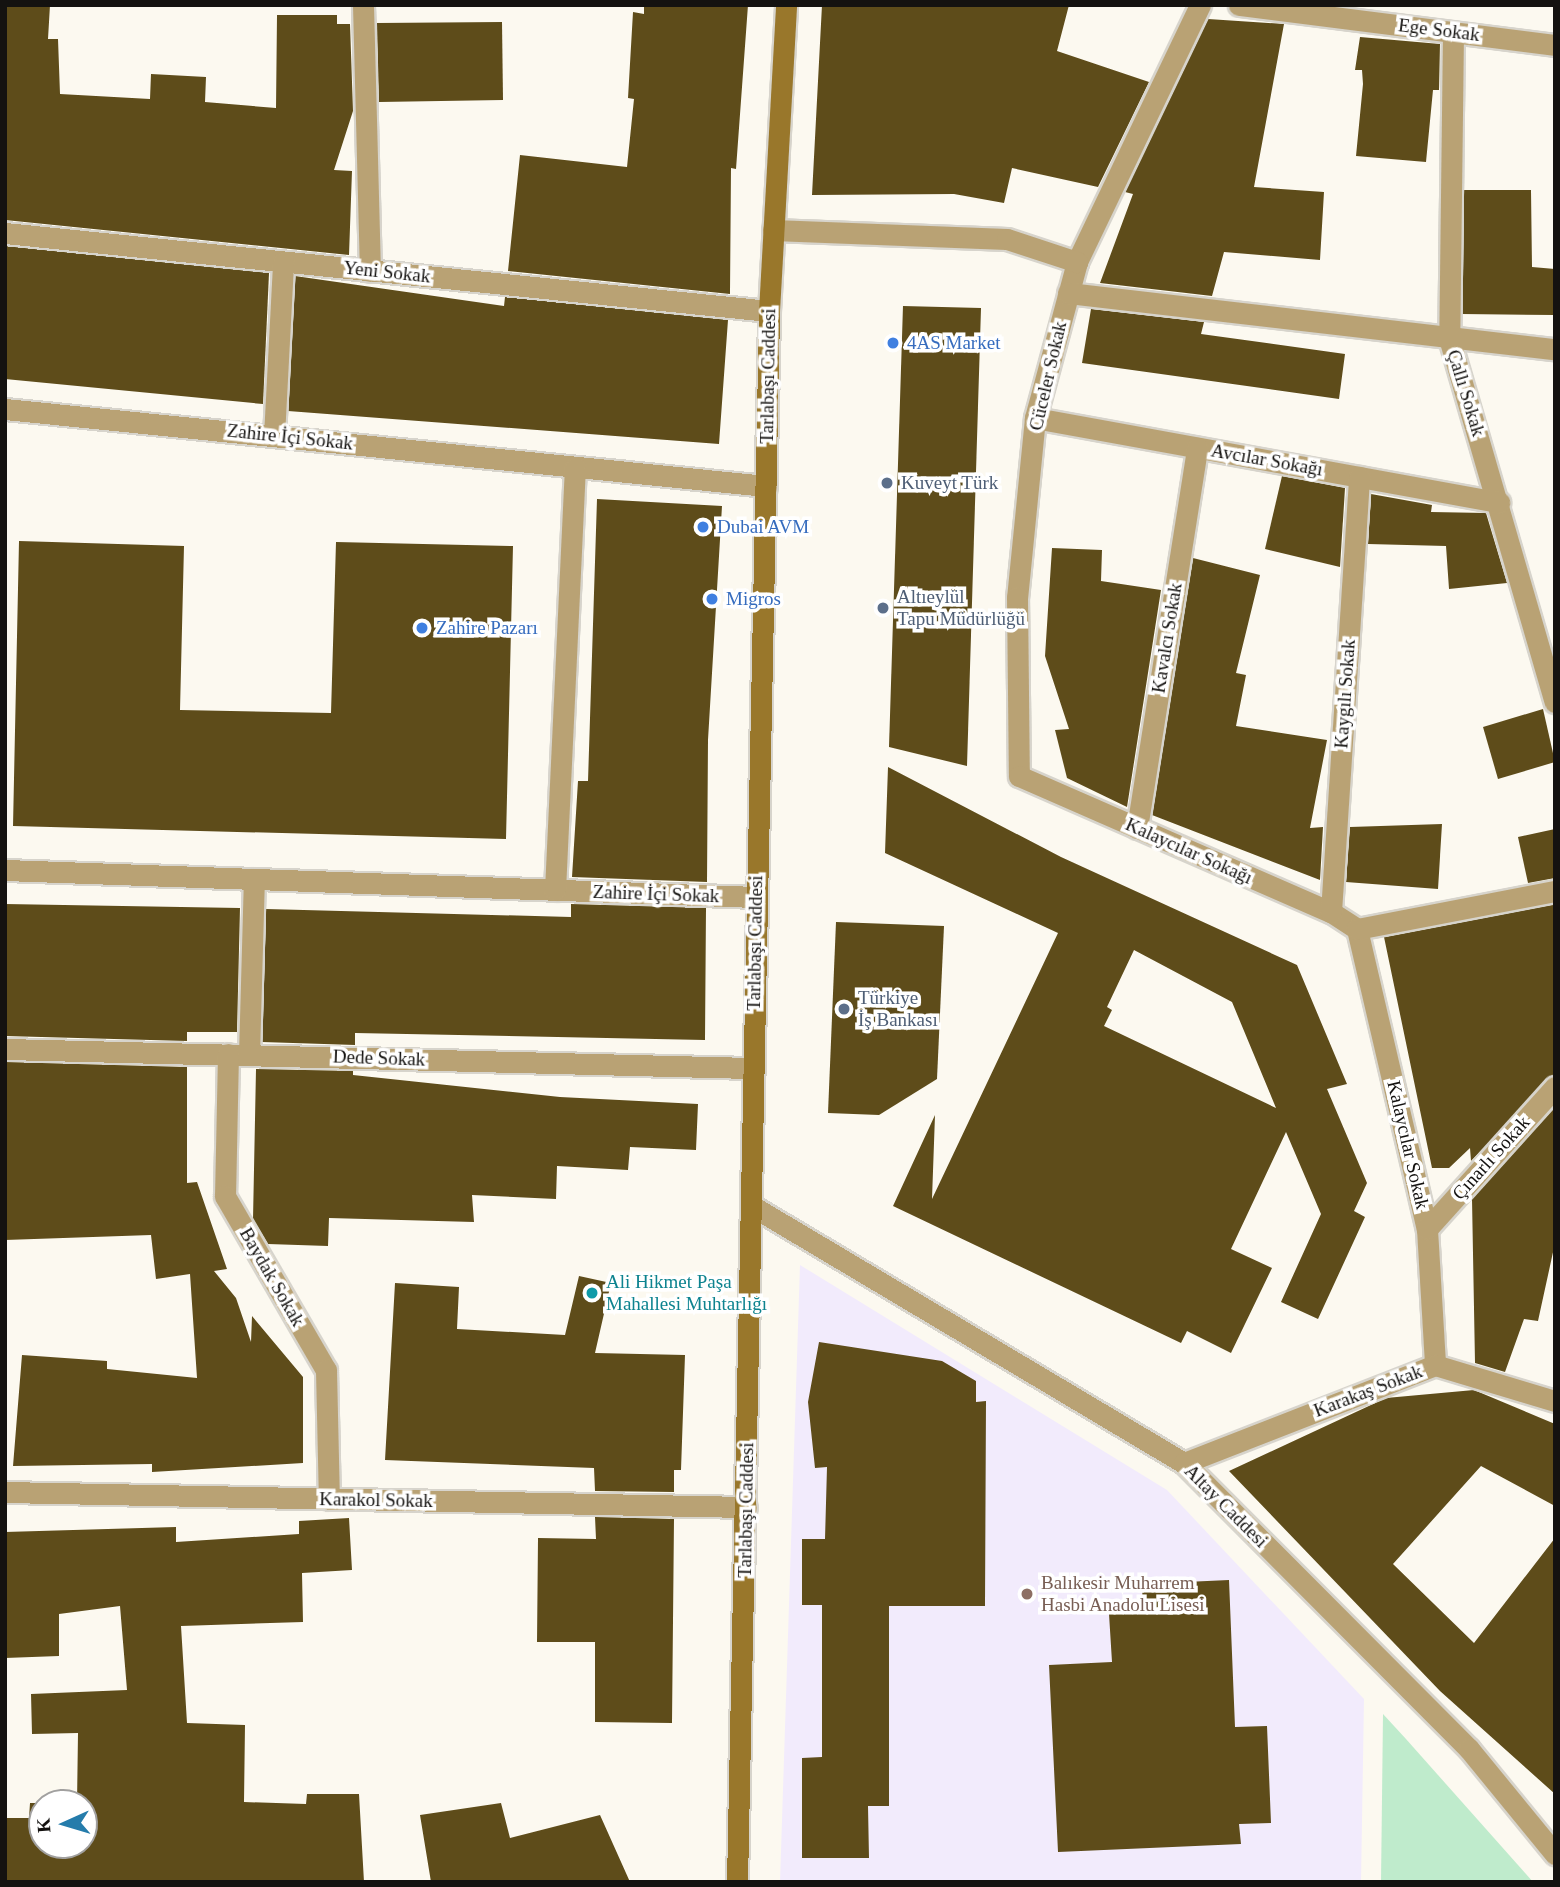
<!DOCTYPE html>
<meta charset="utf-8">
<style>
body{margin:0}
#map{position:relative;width:1560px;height:1887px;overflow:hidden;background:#fcf9f0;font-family:Georgia,serif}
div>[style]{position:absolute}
.education>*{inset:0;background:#f2ebfc}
.green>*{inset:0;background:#bfebcc}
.building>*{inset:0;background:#5e4c1a}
.roads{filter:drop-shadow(2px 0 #d7d4cc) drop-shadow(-2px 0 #d7d4cc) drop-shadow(0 2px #d7d4cc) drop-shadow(0 -2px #d7d4cc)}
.lane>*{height:21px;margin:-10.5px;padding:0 10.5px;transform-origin:10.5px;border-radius:10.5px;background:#b9a274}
.street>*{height:21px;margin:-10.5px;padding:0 10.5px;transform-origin:10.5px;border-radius:10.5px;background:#b9a274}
.secondary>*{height:21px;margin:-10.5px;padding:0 10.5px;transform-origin:10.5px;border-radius:10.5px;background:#99772b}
.dots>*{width:19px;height:19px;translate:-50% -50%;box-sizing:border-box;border:4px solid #fff;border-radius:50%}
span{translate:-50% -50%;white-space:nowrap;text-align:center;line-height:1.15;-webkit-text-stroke:7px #fff;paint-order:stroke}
.street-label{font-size:19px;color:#141210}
.shop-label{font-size:19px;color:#366cbe}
.left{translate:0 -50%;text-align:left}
.service-label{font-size:19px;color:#4e5e75}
.culture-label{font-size:19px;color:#0d838f}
.education-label{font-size:19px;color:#785e54}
.frame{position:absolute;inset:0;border:7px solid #141210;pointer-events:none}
.north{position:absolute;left:28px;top:1789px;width:70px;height:70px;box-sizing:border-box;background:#fff;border:2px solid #a1a09f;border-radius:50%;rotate:266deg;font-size:19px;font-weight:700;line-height:28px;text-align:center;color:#141210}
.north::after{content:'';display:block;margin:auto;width:24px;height:32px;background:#257cab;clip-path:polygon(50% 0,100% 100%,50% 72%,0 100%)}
</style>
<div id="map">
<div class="education">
<i style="clip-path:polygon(800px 1265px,1167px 1490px,1364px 1699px,1361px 1882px,780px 1882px)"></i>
</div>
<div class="green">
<i style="clip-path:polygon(1383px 1714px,1406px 1739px,1533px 1882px,1381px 1882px)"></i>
</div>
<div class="building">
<i style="clip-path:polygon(5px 5px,50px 5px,48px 39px,58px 39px,60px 94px,150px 99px,151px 74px,206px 77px,205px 102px,276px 108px,277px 15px,337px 15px,337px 24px,350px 24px,353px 111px,334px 170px,352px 171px,349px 255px,5px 220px)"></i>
<i style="clip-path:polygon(644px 5px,748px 5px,736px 169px,731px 168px,730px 294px,508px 271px,520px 155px,627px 167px,634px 99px,628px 98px,633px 12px,644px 14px)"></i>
<i style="clip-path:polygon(822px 5px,1069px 5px,1057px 51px,1149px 82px,1098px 187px,1012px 168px,1004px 203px,954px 194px,812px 195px)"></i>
<i style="clip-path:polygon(1208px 19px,1284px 24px,1254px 187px,1324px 192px,1320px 260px,1224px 252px,1212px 296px,1100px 283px,1133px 194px,1125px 192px)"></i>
<i style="clip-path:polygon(502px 22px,503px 100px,379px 102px,377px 23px)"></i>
<i style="clip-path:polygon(1360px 37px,1440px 44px,1439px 90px,1433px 90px,1426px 162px,1356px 156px,1363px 84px,1362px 70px,1355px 70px)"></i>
<i style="clip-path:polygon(1464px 190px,1531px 190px,1532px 267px,1555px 269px,1555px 315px,1462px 314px)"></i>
<i style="clip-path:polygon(5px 246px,269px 273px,263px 404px,5px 379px)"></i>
<i style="clip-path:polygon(295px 276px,504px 306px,505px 297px,728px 320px,719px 444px,288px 411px)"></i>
<i style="clip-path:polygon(903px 306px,981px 308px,967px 766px,889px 747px)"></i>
<i style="clip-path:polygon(1091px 309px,1204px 322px,1201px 334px,1345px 354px,1339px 399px,1082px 363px)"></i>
<i style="clip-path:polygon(1282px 476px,1345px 488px,1340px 567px,1265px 549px)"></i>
<i style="clip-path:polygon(1371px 494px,1432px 505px,1431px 512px,1486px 513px,1507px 583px,1449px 589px,1446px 546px,1368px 544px)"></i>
<i style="clip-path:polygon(597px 499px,722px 506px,708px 740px,707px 882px,572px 877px,578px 781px,588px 781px)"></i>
<i style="clip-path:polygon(19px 541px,184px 546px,180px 710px,331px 713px,336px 542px,513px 546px,506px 839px,13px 826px)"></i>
<i style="clip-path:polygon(1052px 548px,1102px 550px,1101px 581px,1161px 590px,1127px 807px,1067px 778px,1055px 730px,1069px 729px,1045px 656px)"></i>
<i style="clip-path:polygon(1193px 558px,1260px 575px,1236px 673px,1246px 675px,1236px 726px,1327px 740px,1310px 828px,1323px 827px,1320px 880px,1152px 815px)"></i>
<i style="clip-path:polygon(1543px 709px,1555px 762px,1498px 779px,1483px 727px)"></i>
<i style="clip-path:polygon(evenodd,888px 767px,1061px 857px,1297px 965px,1347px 1084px,1327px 1089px,1367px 1183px,1354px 1211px,1365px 1217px,1318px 1319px,1281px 1302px,1321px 1214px,1286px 1132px,1231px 1249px,1272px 1268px,1231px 1353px,1187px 1331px,1181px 1343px,893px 1206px,935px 1115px,932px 1199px,1058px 933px,885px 853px,888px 767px,1134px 950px,1232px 1002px,1276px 1108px,1104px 1026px,1112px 1010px,1107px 1007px,1134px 950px)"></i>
<i style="clip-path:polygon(1442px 824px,1438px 889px,1346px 882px,1350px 827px)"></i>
<i style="clip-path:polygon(1555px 829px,1555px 878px,1528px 883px,1518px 837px)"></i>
<i style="clip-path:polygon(5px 904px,240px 908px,237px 1032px,187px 1032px,187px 1041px,5px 1036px)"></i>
<i style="clip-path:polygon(571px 904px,706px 908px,705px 1040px,355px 1033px,355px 1045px,262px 1042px,266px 909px,571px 917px)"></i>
<i style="clip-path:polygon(1555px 904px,1555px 1074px,1471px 1161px,1470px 1148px,1449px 1168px,1432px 1168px,1384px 937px)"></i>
<i style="clip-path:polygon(836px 922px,944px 926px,937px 1079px,879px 1115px,828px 1113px)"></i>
<i style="clip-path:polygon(5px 1062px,187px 1067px,187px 1183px,197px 1182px,227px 1269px,214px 1271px,236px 1298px,251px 1342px,252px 1316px,303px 1377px,303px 1463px,152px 1472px,152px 1464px,13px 1466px,22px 1355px,107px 1361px,107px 1369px,197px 1378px,190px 1274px,156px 1279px,151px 1235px,5px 1240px)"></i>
<i style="clip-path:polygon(256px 1069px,353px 1071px,353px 1075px,560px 1097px,698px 1104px,696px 1150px,630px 1147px,628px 1170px,557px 1166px,556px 1199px,472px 1195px,474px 1222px,329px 1218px,328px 1246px,268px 1244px,253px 1219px)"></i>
<i style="clip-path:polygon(1555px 1107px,1555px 1243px,1538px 1321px,1524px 1319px,1505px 1372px,1475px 1363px,1472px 1199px)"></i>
<i style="clip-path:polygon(579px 1276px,611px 1283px,595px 1353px,685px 1355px,681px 1470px,674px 1470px,674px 1492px,595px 1491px,594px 1468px,385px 1460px,395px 1283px,459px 1287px,457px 1329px,565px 1335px)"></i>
<i style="clip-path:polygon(819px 1342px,942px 1361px,976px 1381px,976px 1402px,986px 1401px,985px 1606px,889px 1606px,889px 1806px,868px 1806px,869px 1858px,802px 1858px,802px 1758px,822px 1757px,822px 1605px,802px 1605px,802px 1539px,825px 1539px,827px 1467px,815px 1468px,808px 1402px)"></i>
<i style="clip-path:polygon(1474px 1390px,1555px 1424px,1555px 1506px,1481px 1466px,1393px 1564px,1474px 1643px,1555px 1538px,1555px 1794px,1440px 1691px,1229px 1471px,1386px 1398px)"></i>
<i style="clip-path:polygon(595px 1517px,674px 1519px,672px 1723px,595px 1722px,595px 1642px,537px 1642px,538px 1538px,596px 1539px)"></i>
<i style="clip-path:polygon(349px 1518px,352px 1570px,302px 1573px,303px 1622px,181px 1626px,187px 1723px,245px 1725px,244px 1802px,306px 1804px,307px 1794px,359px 1794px,364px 1882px,5px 1882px,5px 1818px,29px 1818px,30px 1803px,42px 1803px,42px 1845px,84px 1845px,84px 1803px,77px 1803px,78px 1733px,32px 1734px,31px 1694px,127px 1690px,120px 1606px,59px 1614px,59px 1656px,5px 1658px,5px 1532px,176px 1527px,176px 1542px,299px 1534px,299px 1521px)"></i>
<i style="clip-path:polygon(1229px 1580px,1235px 1727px,1267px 1726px,1271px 1823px,1239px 1824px,1241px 1844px,1058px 1852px,1049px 1665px,1112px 1662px,1109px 1614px,1143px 1612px,1142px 1584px)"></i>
<i style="clip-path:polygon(501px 1803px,510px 1838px,600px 1815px,630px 1882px,431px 1882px,420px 1815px)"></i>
</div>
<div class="roads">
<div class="lane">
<i style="left:363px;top:5px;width:266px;rotate:88.5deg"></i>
<i style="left:249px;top:1055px;width:176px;rotate:-88.4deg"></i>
</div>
<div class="street">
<i style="left:1200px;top:5px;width:285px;rotate:115.6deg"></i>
<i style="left:1077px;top:262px;width:162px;rotate:105.1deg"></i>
<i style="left:1035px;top:418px;width:180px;rotate:95.7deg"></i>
<i style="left:1017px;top:597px;width:179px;rotate:89.4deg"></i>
<i style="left:1019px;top:776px;width:340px;rotate:23.6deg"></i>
<i style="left:1331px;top:912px;width:31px;rotate:33deg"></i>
<i style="left:1239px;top:5px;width:319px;rotate:7.2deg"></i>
<i style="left:1453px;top:32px;width:306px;rotate:90.7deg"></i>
<i style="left:1449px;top:338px;width:379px;rotate:73.8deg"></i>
<i style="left:773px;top:230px;width:234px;rotate:2.2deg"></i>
<i style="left:1007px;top:239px;width:74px;rotate:18.2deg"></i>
<i style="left:5px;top:233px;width:768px;rotate:5.83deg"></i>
<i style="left:1068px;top:293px;width:490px;rotate:6.6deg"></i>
<i style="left:5px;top:409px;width:765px;rotate:5.78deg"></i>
<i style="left:1035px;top:418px;width:472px;rotate:10.3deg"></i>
<i style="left:274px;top:436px;width:174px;rotate:-87deg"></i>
<i style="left:1137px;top:828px;width:385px;rotate:-81deg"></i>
<i style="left:5px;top:870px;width:751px;rotate:2.06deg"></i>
<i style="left:555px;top:890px;width:423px;rotate:-87.3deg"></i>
<i style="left:1331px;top:912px;width:436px;rotate:-86.3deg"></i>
<i style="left:1357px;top:929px;width:308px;rotate:76.9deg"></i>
<i style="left:1427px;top:1229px;width:136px;rotate:86.6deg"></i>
<i style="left:1357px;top:929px;width:202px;rotate:-10.9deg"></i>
<i style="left:5px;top:1049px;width:747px;rotate:1.46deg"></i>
<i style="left:228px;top:1054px;width:142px;rotate:91.2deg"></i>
<i style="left:225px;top:1196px;width:201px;rotate:59.9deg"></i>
<i style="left:326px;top:1370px;width:129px;rotate:88.7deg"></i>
<i style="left:752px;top:1206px;width:503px;rotate:30.75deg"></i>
<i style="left:1184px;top:1463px;width:404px;rotate:45.1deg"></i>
<i style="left:1469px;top:1749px;width:136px;rotate:50.7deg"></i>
<i style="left:1427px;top:1229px;width:191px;rotate:-48deg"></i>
<i style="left:1184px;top:1463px;width:269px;rotate:-21.3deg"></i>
<i style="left:1435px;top:1365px;width:125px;rotate:16.7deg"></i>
<i style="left:5px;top:1492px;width:741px;rotate:1.16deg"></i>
</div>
<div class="secondary">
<i style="left:737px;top:1882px;width:1571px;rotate:-88.83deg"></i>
<i style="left:769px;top:311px;width:306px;rotate:-86.8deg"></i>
</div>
</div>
<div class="dots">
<i style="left:893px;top:343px;background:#3f7fe0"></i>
<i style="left:887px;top:483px;background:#5c6f8a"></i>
<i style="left:703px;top:527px;background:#3f7fe0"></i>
<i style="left:712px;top:599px;background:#3f7fe0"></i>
<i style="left:883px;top:608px;background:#5c6f8a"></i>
<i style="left:422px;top:628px;background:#3f7fe0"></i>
<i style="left:844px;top:1009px;background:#5c6f8a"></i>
<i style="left:592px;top:1293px;background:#0f9aa8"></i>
<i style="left:1027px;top:1594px;background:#8d6e63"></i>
</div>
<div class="street-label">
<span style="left:1439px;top:30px;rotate:7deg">Ege Sokak</span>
<span style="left:387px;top:272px;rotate:6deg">Yeni Sokak</span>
<span style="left:768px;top:376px;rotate:-89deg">Tarlabaşı Caddesi</span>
<span style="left:1048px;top:376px;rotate:-77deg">Cüceler Sokak</span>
<span style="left:1466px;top:393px;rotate:73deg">Çallı Sokak</span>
<span style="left:290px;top:437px;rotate:6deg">Zahire İçi Sokak</span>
<span style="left:1267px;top:460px;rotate:10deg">Avcılar Sokağı</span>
<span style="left:1167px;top:638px;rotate:-81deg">Kavalcı Sokak</span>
<span style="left:1345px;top:694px;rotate:-86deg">Kaygılı Sokak</span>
<span style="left:1189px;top:851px;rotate:24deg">Kalaycılar Sokağı</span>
<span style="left:656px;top:894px;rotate:2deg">Zahire İçi Sokak</span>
<span style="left:755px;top:943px;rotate:-89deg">Tarlabaşı Caddesi</span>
<span style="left:379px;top:1058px;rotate:2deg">Dede Sokak</span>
<span style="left:1408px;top:1145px;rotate:77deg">Kalaycılar Sokak</span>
<span style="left:1491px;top:1158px;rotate:-48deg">Çınarlı Sokak</span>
<span style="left:272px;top:1277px;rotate:60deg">Baydak Sokak</span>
<span style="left:1368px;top:1391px;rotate:-21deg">Karakaş Sokak</span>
<span style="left:376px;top:1500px;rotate:1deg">Karakol Sokak</span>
<span style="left:1226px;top:1506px;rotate:45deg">Altay Caddesi</span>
<span style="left:746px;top:1510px;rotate:-89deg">Tarlabaşı Caddesi</span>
</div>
<div class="shop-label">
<span class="left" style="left:907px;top:343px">4AS Market</span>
<span class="left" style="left:717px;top:527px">Dubai AVM</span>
<span class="left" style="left:726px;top:599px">Migros</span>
<span class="left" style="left:436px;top:628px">Zahire Pazarı</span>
</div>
<div class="service-label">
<span class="left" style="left:901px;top:483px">Kuveyt Türk</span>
<span class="left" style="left:897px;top:608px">Altıeylül<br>Tapu Müdürlüğü</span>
<span class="left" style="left:858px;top:1009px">Türkiye<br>İş Bankası</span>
</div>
<div class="culture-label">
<span class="left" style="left:606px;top:1293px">Ali Hikmet Paşa<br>Mahallesi Muhtarlığı</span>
</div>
<div class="education-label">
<span class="left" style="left:1041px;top:1594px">Balıkesir Muharrem<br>Hasbi Anadolu Lisesi</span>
</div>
<div class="frame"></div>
<div class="north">K</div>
</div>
